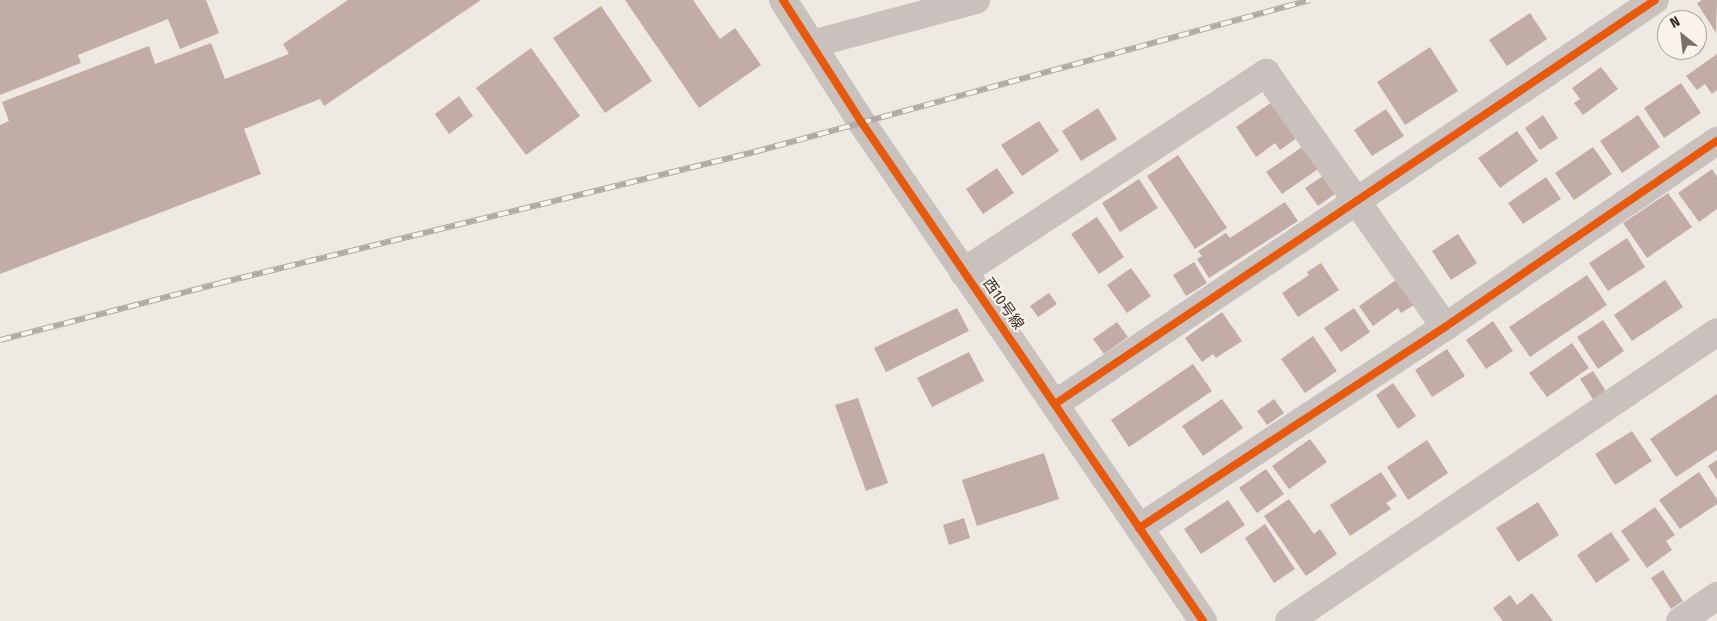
<!DOCTYPE html>
<meta charset="utf-8">
<style>
body{margin:0}
#map{position:relative;width:1717px;height:621px;overflow:hidden;background:#efe9e4;font-family:"Fira Sans Condensed","Noto Sans JP",sans-serif}
div>[style]{position:absolute}
.building>*{inset:0;background:#c2aca6}
.minor>*{height:28px;margin:-14px;padding:0 14px;transform-origin:14px;border-radius:14px;background:#c8c1bd}
.tertiary>*{height:28px;margin:-14px;padding:0 14px;transform-origin:14px;border-radius:14px;background:#c8c1bd}
.rail>*{height:5.5px;margin-top:-2.75px;transform-origin:0;background:repeating-linear-gradient(90deg,#faf3ed 0 11px,#b0aaa7 0 22px);box-sizing:border-box;border-block:1px solid #b0aaa7}
.cycleway>*{height:8px;margin:-4px;padding:0 4px;transform-origin:4px;border-radius:4px;background:#e8590c}
span{translate:-50% -50%;white-space:nowrap;text-align:center;line-height:1.15;-webkit-text-stroke:4px #faf3ed;paint-order:stroke}
.street-label{font-size:15px;color:#392e2b}
.north{position:absolute;left:1657px;top:10px;width:50px;height:50px;box-sizing:border-box;background:#faf3ed;border:1px solid #ada49f;border-radius:50%;rotate:331deg;font-size:14px;font-weight:700;line-height:20px;text-align:center;color:#392e2b}
.north::after{content:'';display:block;margin:auto;width:18px;height:22px;background:#796f6c;clip-path:polygon(50% 0,100% 100%,50% 72%,0 100%)}
</style>
<div id="map">
<div class="building">
<i style="clip-path:polygon(0 0,206px 0,219px 33px,180px 49px,168px 19px,78px 55px,81px 63px,0 95px)"></i>
<i style="clip-path:polygon(348px 0,481px 0,324px 106px,320px 99px,244px 129px,261px 174px,0 274px,0 125px,9px 121px,2px 102px,149px 46px,155px 64px,211px 43px,225px 79px,289px 54px,283px 44px)"></i>
<i style="clip-path:polygon(625px 0,693px 0,720px 39px,735px 28px,761px 65px,699px 108px)"></i>
<i style="clip-path:polygon(1702px 0,1717px 0,1716px 33px,1697px 3px)"></i>
<i style="clip-path:polygon(601px 6px,652px 81px,605px 113px,553px 38px)"></i>
<i style="clip-path:polygon(1530px 13px,1547px 39px,1507px 66px,1489px 40px)"></i>
<i style="clip-path:polygon(1430px 47px,1458px 91px,1405px 125px,1377px 82px)"></i>
<i style="clip-path:polygon(531px 48px,580px 116px,526px 155px,476px 88px)"></i>
<i style="clip-path:polygon(1717px 54px,1717px 90px,1712px 94px,1705px 84px,1697px 90px,1686px 76px)"></i>
<i style="clip-path:polygon(1601px 67px,1618px 89px,1583px 115px,1574px 103px,1580px 99px,1572px 88px)"></i>
<i style="clip-path:polygon(1681px 83px,1701px 113px,1664px 138px,1644px 108px)"></i>
<i style="clip-path:polygon(459px 96px,473px 116px,449px 134px,435px 114px)"></i>
<i style="clip-path:polygon(1275px 100px,1300px 136px,1280px 150px,1275px 143px,1256px 157px,1236px 127px)"></i>
<i style="clip-path:polygon(1098px 108px,1117px 139px,1081px 161px,1062px 131px)"></i>
<i style="clip-path:polygon(1386px 109px,1404px 136px,1372px 156px,1354px 130px)"></i>
<i style="clip-path:polygon(1543px 115px,1558px 138px,1540px 150px,1525px 128px)"></i>
<i style="clip-path:polygon(1638px 115px,1660px 147px,1622px 173px,1600px 141px)"></i>
<i style="clip-path:polygon(1039px 121px,1059px 151px,1022px 176px,1001px 145px)"></i>
<i style="clip-path:polygon(1517px 131px,1538px 161px,1500px 188px,1478px 158px)"></i>
<i style="clip-path:polygon(1302px 147px,1318px 169px,1282px 194px,1266px 172px)"></i>
<i style="clip-path:polygon(1593px 147px,1612px 174px,1574px 200px,1555px 173px)"></i>
<i style="clip-path:polygon(1178px 155px,1227px 228px,1195px 249px,1147px 176px)"></i>
<i style="clip-path:polygon(997px 168px,1014px 193px,983px 214px,966px 189px)"></i>
<i style="clip-path:polygon(1712px 169px,1717px 177px,1717px 209px,1699px 222px,1678px 193px)"></i>
<i style="clip-path:polygon(1323px 176px,1335px 194px,1318px 206px,1305px 188px)"></i>
<i style="clip-path:polygon(1546px 177px,1561px 199px,1523px 224px,1508px 203px)"></i>
<i style="clip-path:polygon(1139px 179px,1158px 208px,1120px 232px,1102px 203px)"></i>
<i style="clip-path:polygon(1668px 193px,1692px 227px,1647px 258px,1623px 223px)"></i>
<i style="clip-path:polygon(1285px 202px,1298px 221px,1209px 278px,1197px 259px,1202px 256px,1198px 251px,1226px 233px,1230px 238px)"></i>
<i style="clip-path:polygon(1097px 217px,1124px 257px,1099px 274px,1071px 234px)"></i>
<i style="clip-path:polygon(1458px 234px,1477px 263px,1451px 280px,1432px 251px)"></i>
<i style="clip-path:polygon(1627px 238px,1645px 267px,1608px 291px,1589px 263px)"></i>
<i style="clip-path:polygon(1194px 262px,1207px 283px,1186px 296px,1173px 275px)"></i>
<i style="clip-path:polygon(1321px 263px,1339px 290px,1298px 317px,1282px 293px,1309px 275px,1307px 272px)"></i>
<i style="clip-path:polygon(1131px 268px,1151px 296px,1127px 313px,1107px 285px)"></i>
<i style="clip-path:polygon(1587px 275px,1607px 305px,1530px 357px,1509px 327px)"></i>
<i style="clip-path:polygon(1396px 280px,1414px 305px,1401px 313px,1398px 308px,1373px 326px,1359px 306px)"></i>
<i style="clip-path:polygon(1665px 280px,1683px 307px,1632px 341px,1614px 315px)"></i>
<i style="clip-path:polygon(1049px 293px,1057px 304px,1038px 317px,1030px 306px)"></i>
<i style="clip-path:polygon(957px 308px,969px 331px,886px 372px,874px 348px)"></i>
<i style="clip-path:polygon(1354px 308px,1370px 332px,1341px 352px,1324px 328px)"></i>
<i style="clip-path:polygon(1222px 312px,1242px 341px,1216px 358px,1213px 354px,1202px 362px,1185px 338px)"></i>
<i style="clip-path:polygon(1603px 320px,1624px 351px,1598px 369px,1577px 337px)"></i>
<i style="clip-path:polygon(1493px 321px,1513px 351px,1486px 369px,1466px 340px)"></i>
<i style="clip-path:polygon(1117px 322px,1128px 337px,1104px 354px,1093px 339px)"></i>
<i style="clip-path:polygon(1313px 336px,1337px 371px,1305px 393px,1281px 359px)"></i>
<i style="clip-path:polygon(1572px 343px,1589px 368px,1547px 397px,1529px 373px)"></i>
<i style="clip-path:polygon(1447px 349px,1465px 376px,1432px 397px,1415px 370px)"></i>
<i style="clip-path:polygon(969px 352px,984px 381px,932px 407px,917px 378px)"></i>
<i style="clip-path:polygon(1193px 364px,1212px 391px,1129px 447px,1111px 420px)"></i>
<i style="clip-path:polygon(1593px 371px,1609px 396px,1596px 404px,1580px 379px)"></i>
<i style="clip-path:polygon(1393px 383px,1416px 416px,1398px 429px,1376px 395px)"></i>
<i style="clip-path:polygon(1717px 394px,1717px 450px,1676px 477px,1650px 439px)"></i>
<i style="clip-path:polygon(858px 398px,888px 483px,866px 491px,835px 405px)"></i>
<i style="clip-path:polygon(1222px 399px,1243px 428px,1203px 456px,1182px 426px)"></i>
<i style="clip-path:polygon(1274px 399px,1284px 413px,1267px 425px,1257px 411px)"></i>
<i style="clip-path:polygon(1632px 431px,1652px 461px,1615px 485px,1595px 454px)"></i>
<i style="clip-path:polygon(1310px 439px,1327px 462px,1289px 489px,1272px 466px)"></i>
<i style="clip-path:polygon(1427px 440px,1448px 473px,1408px 500px,1387px 467px)"></i>
<i style="clip-path:polygon(1044px 453px,1059px 499px,977px 526px,962px 480px)"></i>
<i style="clip-path:polygon(1717px 460px,1717px 480px,1708px 466px)"></i>
<i style="clip-path:polygon(1266px 469px,1284px 494px,1257px 513px,1239px 488px)"></i>
<i style="clip-path:polygon(1381px 472px,1397px 496px,1386px 503px,1391px 509px,1350px 536px,1330px 505px)"></i>
<i style="clip-path:polygon(1699px 472px,1717px 499px,1717px 504px,1680px 529px,1659px 500px)"></i>
<i style="clip-path:polygon(1289px 499px,1314px 534px,1320px 529px,1337px 554px,1306px 576px,1264px 516px)"></i>
<i style="clip-path:polygon(1228px 500px,1245px 525px,1201px 554px,1184px 529px)"></i>
<i style="clip-path:polygon(1538px 502px,1559px 535px,1518px 562px,1496px 528px)"></i>
<i style="clip-path:polygon(1655px 507px,1675px 535px,1666px 541px,1672px 550px,1647px 568px,1621px 531px)"></i>
<i style="clip-path:polygon(964px 518px,970px 538px,949px 545px,943px 525px)"></i>
<i style="clip-path:polygon(1265px 524px,1295px 569px,1274px 583px,1245px 538px)"></i>
<i style="clip-path:polygon(1611px 532px,1630px 560px,1596px 583px,1577px 555px)"></i>
<i style="clip-path:polygon(1663px 570px,1683px 601px,1671px 609px,1651px 578px)"></i>
<i style="clip-path:polygon(1532px 593px,1553px 621px,1503px 621px,1493px 608px,1510px 595px,1517px 605px)"></i>
</div>
<div class="minor">
<i style="left:812px;top:44px;width:170px;rotate:-15deg"></i>
<i style="left:963px;top:272px;width:363px;rotate:-33.3deg"></i>
<i style="left:1266px;top:73px;width:311px;rotate:54.8deg"></i>
<i style="left:1055px;top:404px;width:723px;rotate:-33.95deg"></i>
<i style="left:1139px;top:528px;width:366px;rotate:-33.3deg"></i>
<i style="left:1445px;top:327px;width:330px;rotate:-34.4deg"></i>
<i style="left:1289px;top:621px;width:516px;rotate:-34.03deg"></i>
<i style="left:1680px;top:621px;width:45px;rotate:-34deg"></i>
</div>
<div class="tertiary">
<i style="left:783px;top:0;width:146px;rotate:57.3deg"></i>
<i style="left:862px;top:123px;width:604px;rotate:55.6deg"></i>
</div>
<div class="rail">
<i style="left:0;top:340px;width:227px;rotate:-14.5deg"></i>
<i style="left:220px;top:283px;width:550px;rotate:-13.78deg"></i>
<i style="left:754px;top:152px;width:576px;rotate:-15.29deg"></i>
</div>
<div class="cycleway">
<i style="left:783px;top:0;width:146px;rotate:57.3deg"></i>
<i style="left:862px;top:123px;width:604px;rotate:55.6deg"></i>
<i style="left:1055px;top:404px;width:723px;rotate:-33.95deg"></i>
<i style="left:1139px;top:528px;width:366px;rotate:-33.3deg"></i>
<i style="left:1445px;top:327px;width:330px;rotate:-34.4deg"></i>
</div>
<div class="street-label">
<span style="left:1003px;top:304px;rotate:55deg">西10号線</span>
</div>
<div class="north">N</div>
</div>
